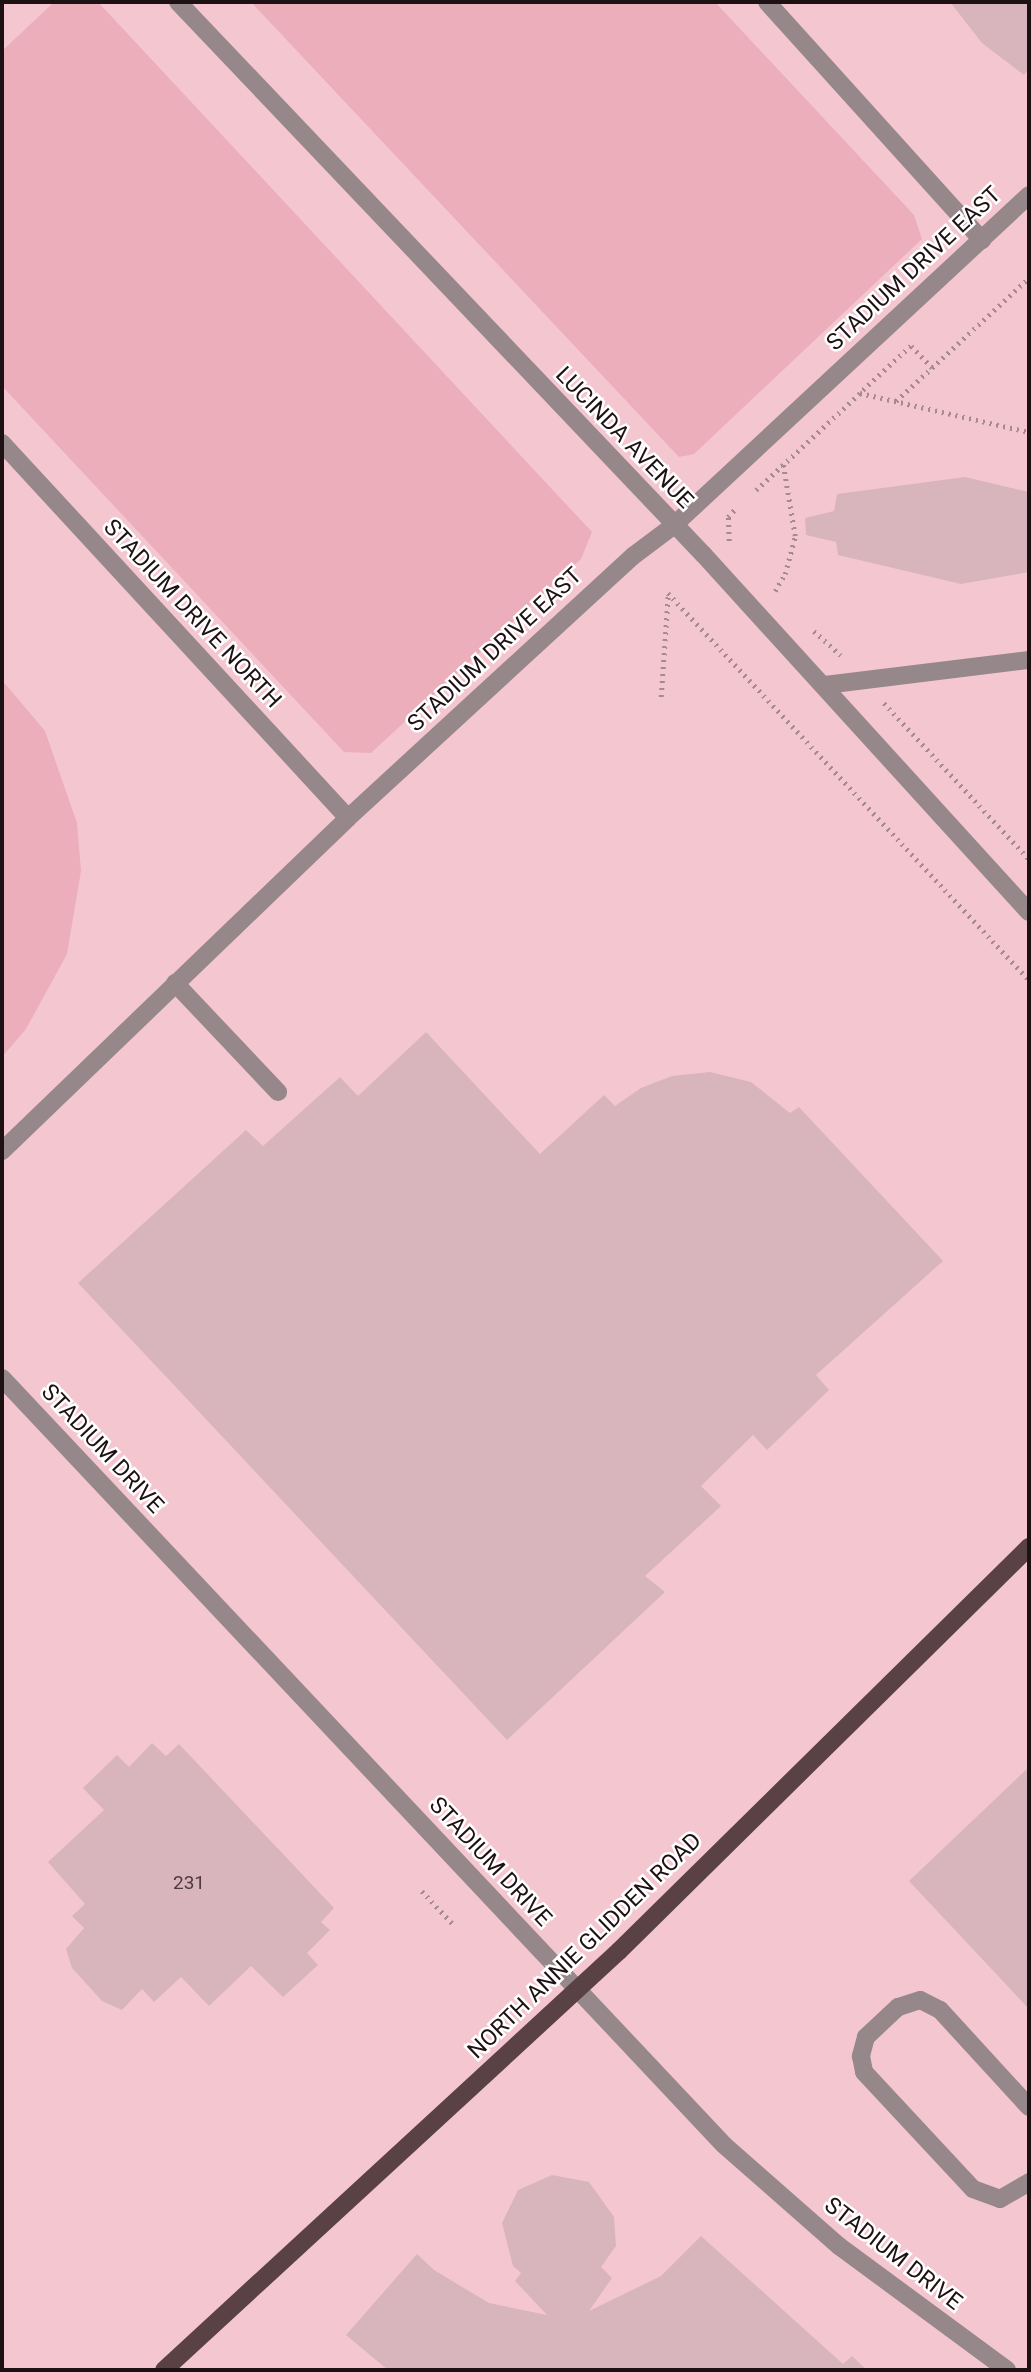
<!DOCTYPE html>
<style>
body{margin:0}
#map{position:relative;width:1031px;height:2372px;overflow:hidden;background:#f8d4db;font-family:Roboto,sans-serif}
div>[style]{position:absolute}
.built>*{inset:0;background:#f4c7d0}
.green>*{inset:0;background:#ecaebb}
.building>*{inset:0;background:#d8b5bc}
.path>*{height:4.5px;margin-top:-2.25px;transform-origin:0;background:repeating-linear-gradient(90deg,#a58a8f 0 2px,transparent 0 7px)}
.minor>*{height:18px;margin:-9px;padding:0 9px;transform-origin:9px;border-radius:9px;background:#96878a}
.major>*{height:18px;margin:-9px;padding:0 9px;transform-origin:9px;border-radius:9px;background:#5a4146}
span{translate:-50% -50%;white-space:nowrap;text-align:center;line-height:1.15;-webkit-text-stroke:5px #fff;paint-order:stroke}
.number-label{font-size:19px;color:#4c3a3e}
.number-label span{-webkit-text-stroke-width:0}
.street-label{font-size:23px;color:#1d1114}
.frame{position:absolute;inset:0;border:4px solid #1d1114;pointer-events:none}
</style>
<div id="map">
<div class="built">
<i style="clip-path:polygon(2px 2px,1029px 2px,1029px 2370px,2px 2370px)"></i>
</div>
<div class="green">
<i style="clip-path:polygon(54px 2px,98px 2px,592px 532px,581px 559px,371px 753px,344px 752px,2px 386px,2px 51px)"></i>
<i style="clip-path:polygon(251px 2px,715px 2px,914px 215px,922px 239px,694px 454px,679px 457px)"></i>
<i style="clip-path:polygon(2px 680px,45px 731px,77px 823px,81px 871px,67px 954px,26px 1029px,2px 1057px)"></i>
</div>
<div class="building">
<i style="clip-path:polygon(950px 2px,1029px 2px,1029px 69px,1024px 75px,982px 43px)"></i>
<i style="clip-path:polygon(965px 477px,1029px 492px,1029px 572px,961px 584px,838px 555px,836px 542px,806px 535px,805px 518px,834px 511px,837px 494px)"></i>
<i style="clip-path:polygon(426px 1032px,540px 1154px,604px 1095px,615px 1106px,641px 1088px,672px 1076px,710px 1072px,751px 1082px,790px 1113px,799px 1107px,943px 1261px,816px 1375px,829px 1390px,767px 1450px,753px 1435px,701px 1486px,721px 1506px,645px 1576px,665px 1592px,507px 1740px,78px 1283px,246px 1130px,263px 1146px,340px 1077px,358px 1096px)"></i>
<i style="clip-path:polygon(152px 1743px,166px 1756px,179px 1744px,334px 1908px,321px 1922px,330px 1930px,307px 1953px,318px 1965px,283px 1997px,251px 1966px,209px 2006px,181px 1977px,154px 2002px,142px 1989px,122px 2010px,102px 2001px,72px 1968px,66px 1949px,84px 1928px,72px 1916px,85px 1904px,48px 1862px,104px 1810px,83px 1788px,117px 1755px,129px 1767px)"></i>
<i style="clip-path:polygon(1029px 1767px,1029px 2009px,909px 1881px)"></i>
<i style="clip-path:polygon(552px 2175px,589px 2182px,614px 2217px,616px 2246px,601px 2267px,612px 2278px,589px 2311px,661px 2276px,701px 2236px,843px 2364px,852px 2356px,867px 2370px,388px 2370px,346px 2335px,417px 2254px,434px 2270px,489px 2303px,547px 2315px,515px 2281px,521px 2273px,513px 2266px,502px 2223px,518px 2190px)"></i>
</div>
<div class="path">
<i style="left:932px;top:368px;width:30px;rotate:-134deg"></i>
<i style="left:911px;top:346px;width:69px;rotate:137.3deg"></i>
<i style="left:860px;top:393px;width:173px;rotate:13deg"></i>
<i style="left:896px;top:401px;width:181px;rotate:-42.8deg"></i>
<i style="left:756px;top:490px;width:142px;rotate:-43deg"></i>
<i style="left:729px;top:541px;width:24px;rotate:-92deg"></i>
<i style="left:728px;top:517px;width:12px;rotate:-48deg"></i>
<i style="left:775px;top:591px;width:20px;rotate:-60deg"></i>
<i style="left:785px;top:574px;width:39px;rotate:-75deg"></i>
<i style="left:795px;top:536px;width:73px;rotate:-99.5deg"></i>
<i style="left:668px;top:593px;width:529px;rotate:46.99deg"></i>
<i style="left:814px;top:631px;width:36px;rotate:42deg"></i>
<i style="left:661px;top:697px;width:103px;rotate:-86.1deg"></i>
<i style="left:884px;top:703px;width:213px;rotate:47.1deg"></i>
<i style="left:422px;top:1891px;width:44px;rotate:46.8deg"></i>
</div>
<div class="minor">
<i style="left:178px;top:2px;width:762px;rotate:46.44deg"></i>
<i style="left:703px;top:554px;width:484px;rotate:47.7deg"></i>
<i style="left:767px;top:2px;width:321px;rotate:47.9deg"></i>
<i style="left:2px;top:443px;width:510px;rotate:47.3deg"></i>
<i style="left:825px;top:685px;width:206px;rotate:-7deg"></i>
<i style="left:175px;top:983px;width:150px;rotate:46.6deg"></i>
<i style="left:2px;top:1151px;width:480px;rotate:-43.9deg"></i>
<i style="left:348px;top:818px;width:387px;rotate:-42.6deg"></i>
<i style="left:633px;top:556px;width:50px;rotate:-36.9deg"></i>
<i style="left:673px;top:526px;width:486px;rotate:-42.9deg"></i>
<i style="left:2px;top:1378px;width:1053px;rotate:46.73deg"></i>
<i style="left:724px;top:2145px;width:153px;rotate:41.3deg"></i>
<i style="left:839px;top:2246px;width:209px;rotate:36.4deg"></i>
<i style="left:1029px;top:2107px;width:132px;rotate:-132.5deg"></i>
<i style="left:940px;top:2010px;width:22px;rotate:-153deg"></i>
<i style="left:920px;top:2000px;width:23px;rotate:162deg"></i>
<i style="left:898px;top:2007px;width:44px;rotate:136.8deg"></i>
<i style="left:866px;top:2037px;width:20px;rotate:105deg"></i>
<i style="left:861px;top:2056px;width:16px;rotate:79deg"></i>
<i style="left:864px;top:2072px;width:160px;rotate:47deg"></i>
<i style="left:973px;top:2189px;width:29px;rotate:20deg"></i>
<i style="left:1000px;top:2199px;width:34px;rotate:-30deg"></i>
</div>
<div class="major">
<i style="left:164px;top:2370px;width:619px;rotate:-42.64deg"></i>
<i style="left:619px;top:1951px;width:576px;rotate:-44.58deg"></i>
</div>
<div class="number-label">
<span style="left:189px;top:1883px">231</span>
</div>
<div class="street-label">
<span style="left:914px;top:269px;rotate:-43deg">STADIUM DRIVE EAST</span>
<span style="left:624px;top:438px;rotate:46deg">LUCINDA AVENUE</span>
<span style="left:192px;top:614px;rotate:47deg">STADIUM DRIVE NORTH</span>
<span style="left:495px;top:650px;rotate:-43deg">STADIUM DRIVE EAST</span>
<span style="left:102px;top:1449px;rotate:47deg">STADIUM DRIVE</span>
<span style="left:490px;top:1862px;rotate:47deg">STADIUM DRIVE</span>
<span style="left:585px;top:1946px;rotate:-44deg">NORTH ANNIE GLIDDEN ROAD</span>
<span style="left:893px;top:2254px;rotate:38deg">STADIUM DRIVE</span>
</div>
<div class="frame"></div>
</div>
